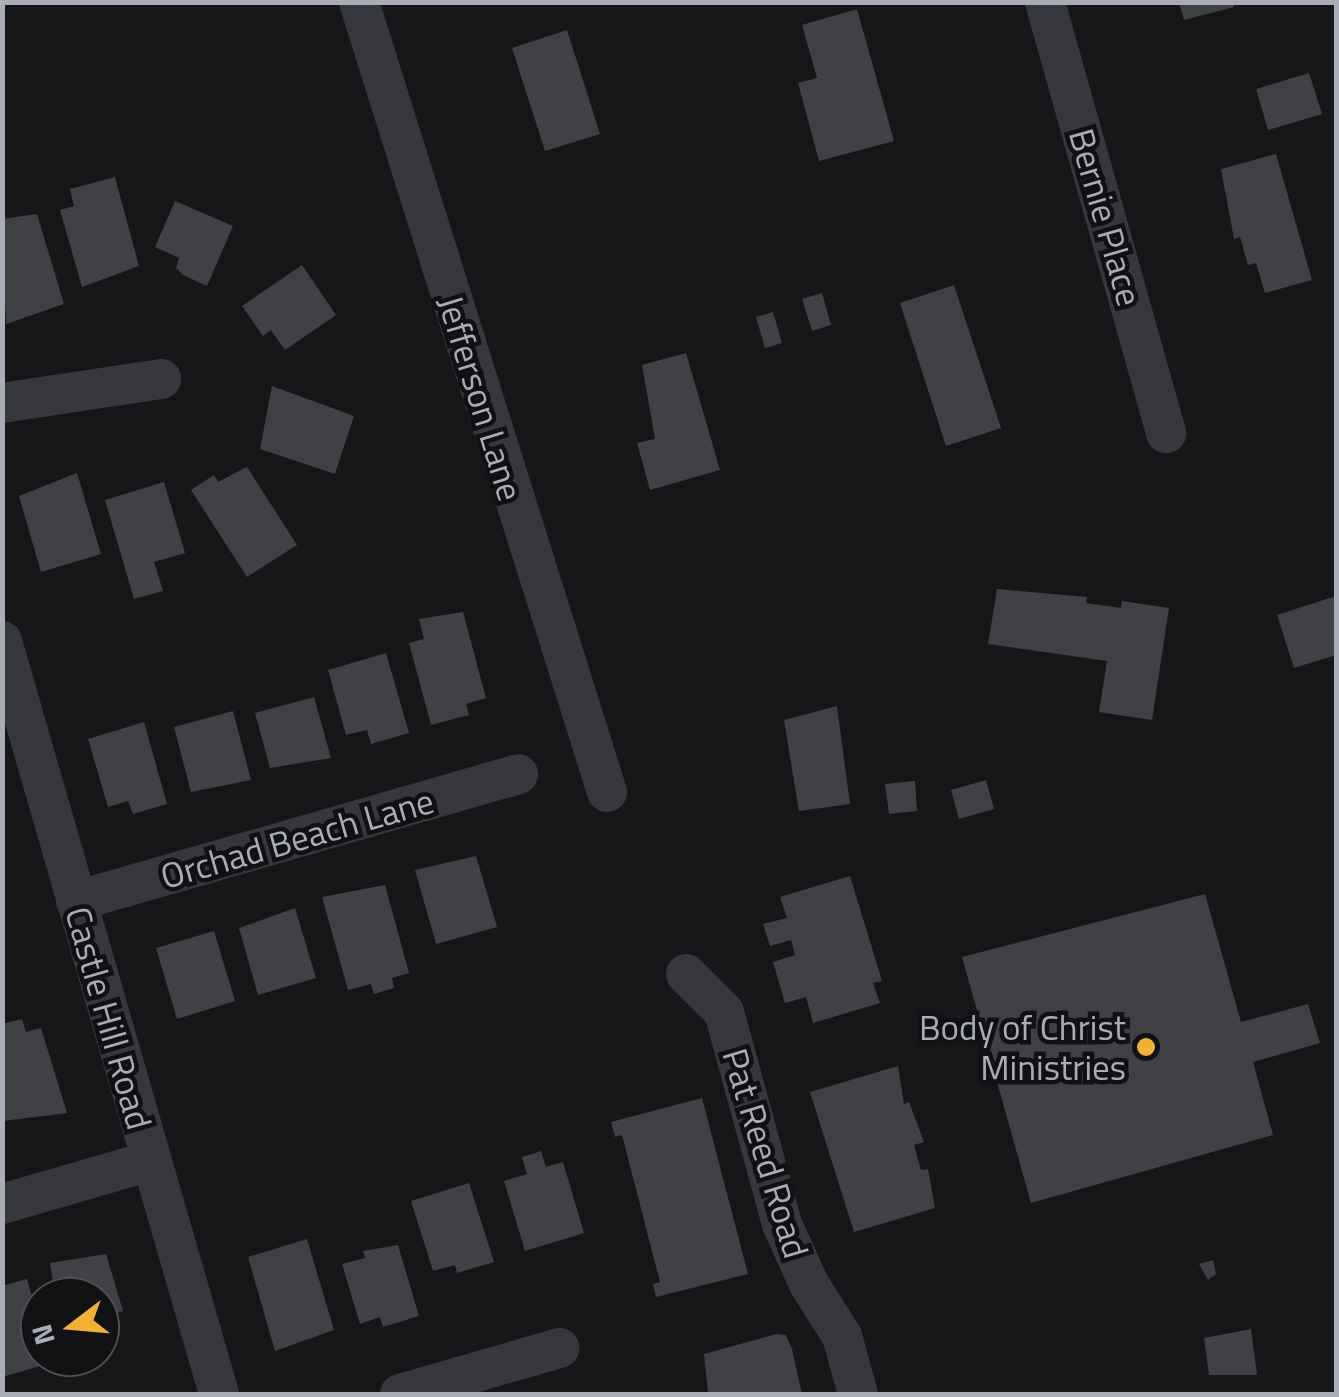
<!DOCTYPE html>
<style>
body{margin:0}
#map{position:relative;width:1339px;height:1397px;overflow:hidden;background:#161618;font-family:"Titillium Web",sans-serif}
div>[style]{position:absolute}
.building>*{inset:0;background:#404145}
.minor>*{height:40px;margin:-20px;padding:0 20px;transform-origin:20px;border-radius:20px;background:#37383d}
.dots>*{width:28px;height:28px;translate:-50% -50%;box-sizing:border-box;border:5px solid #111113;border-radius:50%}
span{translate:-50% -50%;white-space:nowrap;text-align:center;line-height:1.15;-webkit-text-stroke:9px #111113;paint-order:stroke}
.street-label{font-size:35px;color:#a8adb8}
.poi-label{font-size:35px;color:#a8adb8}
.right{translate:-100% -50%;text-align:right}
.frame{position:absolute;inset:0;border:5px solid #a8adb8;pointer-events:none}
.north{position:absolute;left:20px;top:1277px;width:100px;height:100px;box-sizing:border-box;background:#111113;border:2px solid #4d4f55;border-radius:50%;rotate:254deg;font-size:28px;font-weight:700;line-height:40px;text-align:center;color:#a8adb8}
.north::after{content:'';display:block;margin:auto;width:35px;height:45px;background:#f2b134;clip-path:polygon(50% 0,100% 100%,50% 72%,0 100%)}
</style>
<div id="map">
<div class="building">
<i style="clip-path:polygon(1179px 2px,1233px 2px,1234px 7px,1184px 20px)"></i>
<i style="clip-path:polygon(857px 9px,894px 141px,819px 161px,798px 83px,817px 78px,802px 25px)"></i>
<i style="clip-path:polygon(567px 30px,600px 134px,545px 151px,512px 48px)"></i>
<i style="clip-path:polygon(1309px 73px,1322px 114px,1268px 130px,1256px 89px)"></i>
<i style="clip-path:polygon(1276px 154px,1312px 280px,1265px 293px,1256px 263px,1248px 265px,1240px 237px,1234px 239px,1221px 169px)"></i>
<i style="clip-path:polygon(115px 177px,139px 266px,82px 287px,60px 210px,74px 206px,70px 189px)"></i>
<i style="clip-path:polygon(175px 201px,233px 226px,207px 286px,183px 275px,176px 268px,179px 258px,155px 247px)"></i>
<i style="clip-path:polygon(37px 214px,64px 304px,6px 324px,2px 219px)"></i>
<i style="clip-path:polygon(302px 265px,336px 315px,285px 350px,271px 330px,263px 336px,242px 306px)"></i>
<i style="clip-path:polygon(954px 285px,1001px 428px,946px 446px,900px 303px)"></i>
<i style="clip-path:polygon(822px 293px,831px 325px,812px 331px,802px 299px)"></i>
<i style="clip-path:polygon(773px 312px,782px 343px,765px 348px,756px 317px)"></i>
<i style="clip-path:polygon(686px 353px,720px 470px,650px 490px,637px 443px,655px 439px,642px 365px)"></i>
<i style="clip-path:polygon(272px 386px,354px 416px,335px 474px,260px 449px)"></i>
<i style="clip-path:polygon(247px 467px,297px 545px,247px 577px,191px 490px,214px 475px,218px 482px)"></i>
<i style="clip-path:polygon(77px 473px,101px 554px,41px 572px,19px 496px)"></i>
<i style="clip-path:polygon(164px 482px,185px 553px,154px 562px,163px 591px,134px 599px,105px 500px)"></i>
<i style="clip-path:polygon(997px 589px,1087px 597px,1086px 603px,1121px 608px,1122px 601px,1169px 608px,1152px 720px,1099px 712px,1107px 661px,988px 644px)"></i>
<i style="clip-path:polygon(1336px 596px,1336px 655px,1294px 668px,1277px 615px)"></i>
<i style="clip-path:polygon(463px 612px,486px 698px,466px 704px,469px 715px,431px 725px,409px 643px,424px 639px,419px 619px)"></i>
<i style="clip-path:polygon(386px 653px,409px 733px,371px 744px,367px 730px,346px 735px,328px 670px)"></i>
<i style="clip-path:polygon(314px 697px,331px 758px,270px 768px,255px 713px)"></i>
<i style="clip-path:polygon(837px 706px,850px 804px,799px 811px,784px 720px)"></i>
<i style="clip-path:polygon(233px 711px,251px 780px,191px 792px,174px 727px)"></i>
<i style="clip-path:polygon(144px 722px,167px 804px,133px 814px,128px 801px,108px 807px,88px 739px)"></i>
<i style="clip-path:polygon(986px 780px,994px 809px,959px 819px,951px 790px)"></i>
<i style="clip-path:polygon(915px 781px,917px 811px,889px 814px,885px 784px)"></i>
<i style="clip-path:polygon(476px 856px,497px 927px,436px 944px,415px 870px)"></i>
<i style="clip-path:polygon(850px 876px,882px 981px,873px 983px,880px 1003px,813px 1023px,806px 997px,785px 1003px,773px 962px,795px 955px,791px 940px,770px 946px,763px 924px,787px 918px,780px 897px)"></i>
<i style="clip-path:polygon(385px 885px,409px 973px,392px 978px,394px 988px,374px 994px,371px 984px,348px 990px,322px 897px)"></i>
<i style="clip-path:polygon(1205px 894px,1241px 1022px,1308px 1004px,1320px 1043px,1253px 1062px,1273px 1135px,1031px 1203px,962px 957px)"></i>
<i style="clip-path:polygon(295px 908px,316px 978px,258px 995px,239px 928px)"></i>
<i style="clip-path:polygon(214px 931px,235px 1001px,177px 1019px,156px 948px)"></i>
<i style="clip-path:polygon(22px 1019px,26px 1032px,41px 1028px,67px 1113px,3px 1121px,2px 1024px)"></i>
<i style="clip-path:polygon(898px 1066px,904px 1104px,909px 1102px,924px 1142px,914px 1145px,921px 1170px,928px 1169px,935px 1208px,854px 1232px,810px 1092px)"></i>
<i style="clip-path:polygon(702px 1098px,748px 1274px,656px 1297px,653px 1284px,660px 1282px,622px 1135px,615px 1137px,611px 1122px)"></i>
<i style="clip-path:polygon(541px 1151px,546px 1167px,563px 1162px,584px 1233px,525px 1251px,504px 1181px,527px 1174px,522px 1157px)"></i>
<i style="clip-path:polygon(469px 1183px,494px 1262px,457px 1273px,455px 1265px,433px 1271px,411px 1201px)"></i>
<i style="clip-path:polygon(307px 1239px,334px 1330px,275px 1351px,248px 1257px)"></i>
<i style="clip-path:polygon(398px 1245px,419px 1316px,383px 1327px,380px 1317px,360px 1324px,342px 1264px,365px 1258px,363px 1251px)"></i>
<i style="clip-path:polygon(106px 1254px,123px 1311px,100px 1318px,100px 1297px,55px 1297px,50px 1263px)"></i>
<i style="clip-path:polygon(1213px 1260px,1216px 1274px,1208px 1280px,1199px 1264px)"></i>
<i style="clip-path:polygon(27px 1279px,40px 1325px,40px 1357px,51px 1363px,2px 1377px,2px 1286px)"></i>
<i style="clip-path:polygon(1251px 1329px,1257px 1375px,1209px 1375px,1204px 1338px)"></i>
<i style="clip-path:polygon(777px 1334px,786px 1335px,792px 1349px,802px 1394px,708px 1393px,704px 1354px)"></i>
</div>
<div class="minor">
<i style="left:359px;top:2px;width:828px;rotate:72.57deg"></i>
<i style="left:1045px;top:2px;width:448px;rotate:74.3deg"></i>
<i style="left:2px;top:403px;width:161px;rotate:-8.6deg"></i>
<i style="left:2px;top:641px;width:784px;rotate:73.92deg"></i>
<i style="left:76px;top:901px;width:460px;rotate:-16deg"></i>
<i style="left:686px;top:974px;width:54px;rotate:45deg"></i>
<i style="left:724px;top:1012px;width:220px;rotate:74.7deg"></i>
<i style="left:782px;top:1224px;width:66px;rotate:65.8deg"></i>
<i style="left:809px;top:1284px;width:62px;rotate:57.6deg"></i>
<i style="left:842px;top:1336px;width:60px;rotate:74.6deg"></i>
<i style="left:2px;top:1204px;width:154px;rotate:-16.2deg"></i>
<i style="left:400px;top:1394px;width:166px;rotate:-16.1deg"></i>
</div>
<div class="dots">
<i style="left:1146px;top:1047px;background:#f2b134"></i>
</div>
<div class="street-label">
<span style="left:1106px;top:217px;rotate:74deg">Bernie Place</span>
<span style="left:481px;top:398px;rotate:73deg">Jefferson Lane</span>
<span style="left:297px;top:838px;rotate:-16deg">Orchad Beach Lane</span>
<span style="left:109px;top:1018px;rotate:74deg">Castle Hill Road</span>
<span style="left:766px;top:1153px;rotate:73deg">Pat Reed Road</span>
</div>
<div class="poi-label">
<span class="right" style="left:1126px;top:1047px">Body of Christ<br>Ministries</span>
</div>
<div class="frame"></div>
<div class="north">N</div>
</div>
